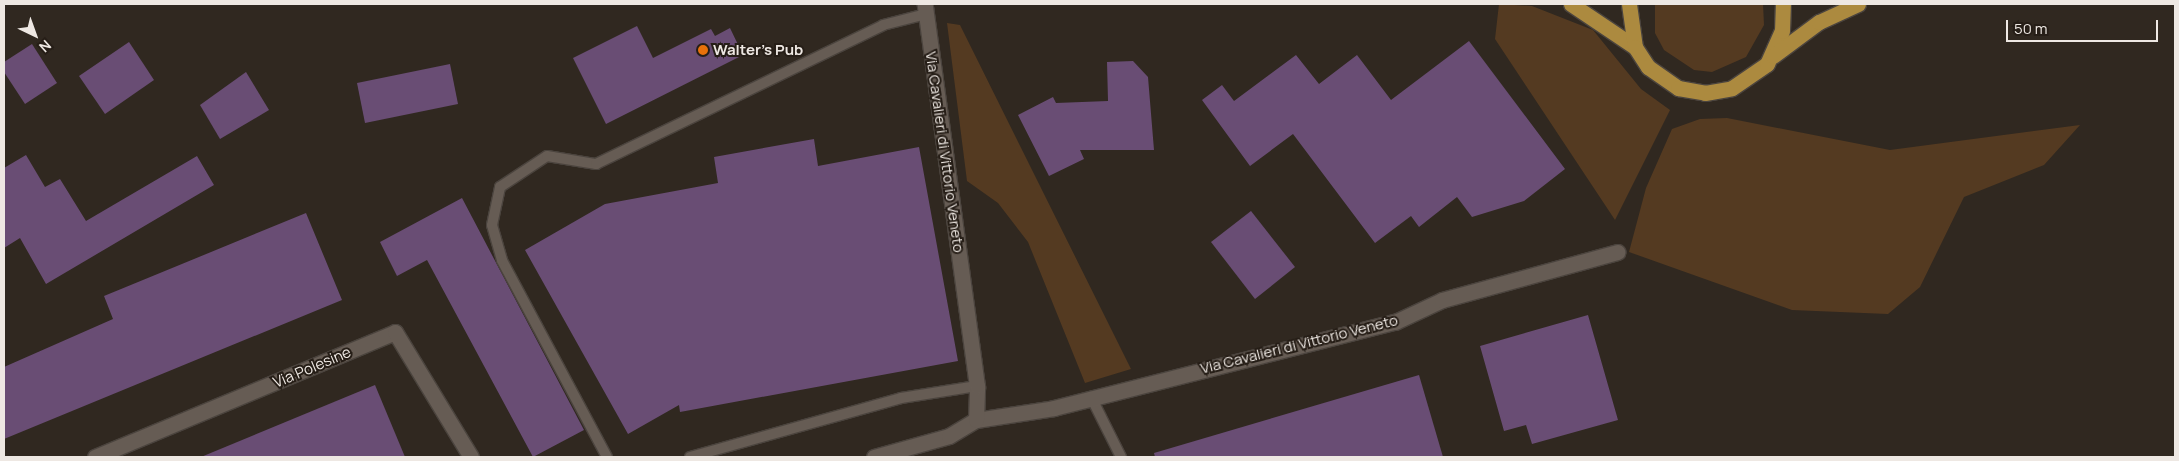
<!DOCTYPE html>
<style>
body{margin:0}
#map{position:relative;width:2179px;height:461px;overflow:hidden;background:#302820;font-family:Manrope,sans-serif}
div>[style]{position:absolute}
.green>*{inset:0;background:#543a21}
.building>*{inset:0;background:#694d74}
.roads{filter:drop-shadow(1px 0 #4b443e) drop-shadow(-1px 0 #4b443e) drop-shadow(0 1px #4b443e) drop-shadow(0 -1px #4b443e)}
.lane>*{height:10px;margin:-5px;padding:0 5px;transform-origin:5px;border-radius:5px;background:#665c54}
.street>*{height:15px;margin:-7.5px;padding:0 7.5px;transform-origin:7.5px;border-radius:7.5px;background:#665c54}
.primary>*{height:15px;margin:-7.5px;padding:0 7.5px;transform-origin:7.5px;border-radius:7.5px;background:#ac8a3f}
.dots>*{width:14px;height:14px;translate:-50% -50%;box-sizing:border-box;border:2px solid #261e17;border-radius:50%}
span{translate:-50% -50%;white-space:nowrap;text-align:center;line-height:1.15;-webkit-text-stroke:4px #261e17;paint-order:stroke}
.poi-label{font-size:15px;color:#eee8e3;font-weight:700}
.left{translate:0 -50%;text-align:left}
.street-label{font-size:15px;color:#eee8e3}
.frame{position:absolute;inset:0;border:5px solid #eee8e3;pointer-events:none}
.north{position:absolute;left:10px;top:10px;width:50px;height:50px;-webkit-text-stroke:4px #261e17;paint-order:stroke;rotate:138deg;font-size:14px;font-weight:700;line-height:20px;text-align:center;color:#eee8e3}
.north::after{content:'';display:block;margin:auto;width:18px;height:22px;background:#eee8e3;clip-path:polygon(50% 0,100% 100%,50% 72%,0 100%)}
.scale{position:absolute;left:2006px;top:20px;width:152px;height:22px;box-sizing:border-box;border:2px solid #eee8e3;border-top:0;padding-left:6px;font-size:15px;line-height:18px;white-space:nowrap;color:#eee8e3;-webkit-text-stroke:4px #261e17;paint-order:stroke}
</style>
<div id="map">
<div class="green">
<i style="clip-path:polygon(1499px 4px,1532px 6px,1593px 30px,1641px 89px,1670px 110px,1615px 220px,1495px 39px)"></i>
<i style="clip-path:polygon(1655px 4px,1763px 4px,1764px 25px,1746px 57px,1712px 72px,1694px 70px,1664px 50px,1655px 33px)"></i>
<i style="clip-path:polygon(947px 23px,960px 25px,1131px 369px,1085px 383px,1028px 242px,998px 203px,967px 181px)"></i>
<i style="clip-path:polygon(1727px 118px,1890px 150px,2080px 125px,2044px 165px,1964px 197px,1920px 287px,1888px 314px,1792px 310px,1629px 252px,1646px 188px,1672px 129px,1700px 119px)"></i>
</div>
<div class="building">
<i style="clip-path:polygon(637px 26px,653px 58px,711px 29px,715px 36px,730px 28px,743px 55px,606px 124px,573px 58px)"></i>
<i style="clip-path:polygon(1469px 41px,1565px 169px,1524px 201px,1472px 217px,1457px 197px,1419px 227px,1411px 216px,1375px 243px,1293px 134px,1250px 166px,1202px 100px,1222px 85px,1234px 101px,1296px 55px,1319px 84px,1357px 55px,1391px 100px)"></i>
<i style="clip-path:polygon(129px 42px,154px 80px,105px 114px,79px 76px)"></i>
<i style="clip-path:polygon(32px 44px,57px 83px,25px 104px,4px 72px,4px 62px)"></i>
<i style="clip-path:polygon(1133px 61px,1148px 77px,1154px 150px,1080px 150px,1084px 159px,1049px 176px,1018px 115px,1053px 97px,1056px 103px,1108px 101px,1107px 62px)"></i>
<i style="clip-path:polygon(450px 64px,458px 104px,365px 123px,357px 83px)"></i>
<i style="clip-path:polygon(246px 72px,269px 110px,220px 139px,200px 105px)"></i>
<i style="clip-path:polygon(814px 139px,818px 166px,919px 147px,958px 361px,680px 412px,679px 405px,628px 434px,525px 250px,605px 204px,718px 183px,714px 157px)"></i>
<i style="clip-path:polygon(26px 155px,45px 187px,60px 179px,86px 221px,197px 156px,214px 185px,46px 284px,20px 238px,4px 248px,4px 168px)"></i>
<i style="clip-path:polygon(462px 198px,584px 430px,533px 457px,427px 260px,397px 276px,380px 242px)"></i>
<i style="clip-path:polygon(1251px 211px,1295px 267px,1255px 299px,1211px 242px)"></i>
<i style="clip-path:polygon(306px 213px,342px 300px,4px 439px,4px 367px,113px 319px,104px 296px)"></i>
<i style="clip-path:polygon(1588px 315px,1618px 420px,1532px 444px,1526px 425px,1504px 431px,1480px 346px)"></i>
<i style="clip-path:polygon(1419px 375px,1443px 457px,1155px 457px,1154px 453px)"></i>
<i style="clip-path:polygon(375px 385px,405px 457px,201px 457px)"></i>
</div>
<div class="roads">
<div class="lane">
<i style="left:1091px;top:397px;width:67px;rotate:63.4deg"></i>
<i style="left:607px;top:457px;width:223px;rotate:-118.1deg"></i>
<i style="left:502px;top:260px;width:36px;rotate:-106deg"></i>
<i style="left:492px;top:225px;width:39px;rotate:-78deg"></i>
<i style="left:500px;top:187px;width:56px;rotate:-33.4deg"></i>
<i style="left:547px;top:156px;width:50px;rotate:9.3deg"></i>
<i style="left:596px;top:164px;width:319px;rotate:-25.8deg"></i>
<i style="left:883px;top:25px;width:44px;rotate:-14.3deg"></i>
<i style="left:690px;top:457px;width:219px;rotate:-15.6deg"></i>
<i style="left:901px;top:398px;width:77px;rotate:-9deg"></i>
</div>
<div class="street">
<i style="left:976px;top:420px;width:79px;rotate:-8.7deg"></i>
<i style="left:1054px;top:408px;width:352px;rotate:-14.2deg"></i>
<i style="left:1395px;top:322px;width:52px;rotate:-25.1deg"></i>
<i style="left:1442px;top:300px;width:182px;rotate:-15.3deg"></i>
<i style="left:95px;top:457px;width:325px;rotate:-22.6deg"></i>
<i style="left:395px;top:332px;width:146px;rotate:58.7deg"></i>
<i style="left:874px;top:457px;width:78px;rotate:-15.6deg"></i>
<i style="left:949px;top:436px;width:31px;rotate:-31deg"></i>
<i style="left:976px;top:420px;width:34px;rotate:-88deg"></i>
<i style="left:977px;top:386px;width:386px;rotate:-97.8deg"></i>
</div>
<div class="primary">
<i style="left:1571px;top:4px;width:77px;rotate:33.9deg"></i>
<i style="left:1629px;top:4px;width:43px;rotate:82.1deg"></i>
<i style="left:1635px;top:47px;width:24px;rotate:57deg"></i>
<i style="left:1648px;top:67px;width:37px;rotate:35deg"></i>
<i style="left:1678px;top:88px;width:27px;rotate:10deg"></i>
<i style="left:1705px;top:93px;width:27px;rotate:-10deg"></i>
<i style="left:1732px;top:88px;width:42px;rotate:-34.4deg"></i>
<i style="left:1767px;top:64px;width:36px;rotate:-66deg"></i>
<i style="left:1782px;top:31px;width:27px;rotate:-88deg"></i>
<i style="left:1773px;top:56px;width:57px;rotate:-36.5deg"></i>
<i style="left:1819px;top:22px;width:43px;rotate:-24.8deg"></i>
</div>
</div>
<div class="dots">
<i style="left:703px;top:50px;background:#e8710a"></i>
</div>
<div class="poi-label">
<span class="left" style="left:713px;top:50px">Walter's Pub</span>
</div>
<div class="street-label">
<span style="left:945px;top:152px;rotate:82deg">Via Cavalieri di Vittorio Veneto</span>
<span style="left:1299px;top:344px;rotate:-14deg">Via Cavalieri di Vittorio Veneto</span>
<span style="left:312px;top:367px;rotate:-23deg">Via Polesine</span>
</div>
<div class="frame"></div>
<div class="north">N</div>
<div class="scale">50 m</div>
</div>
